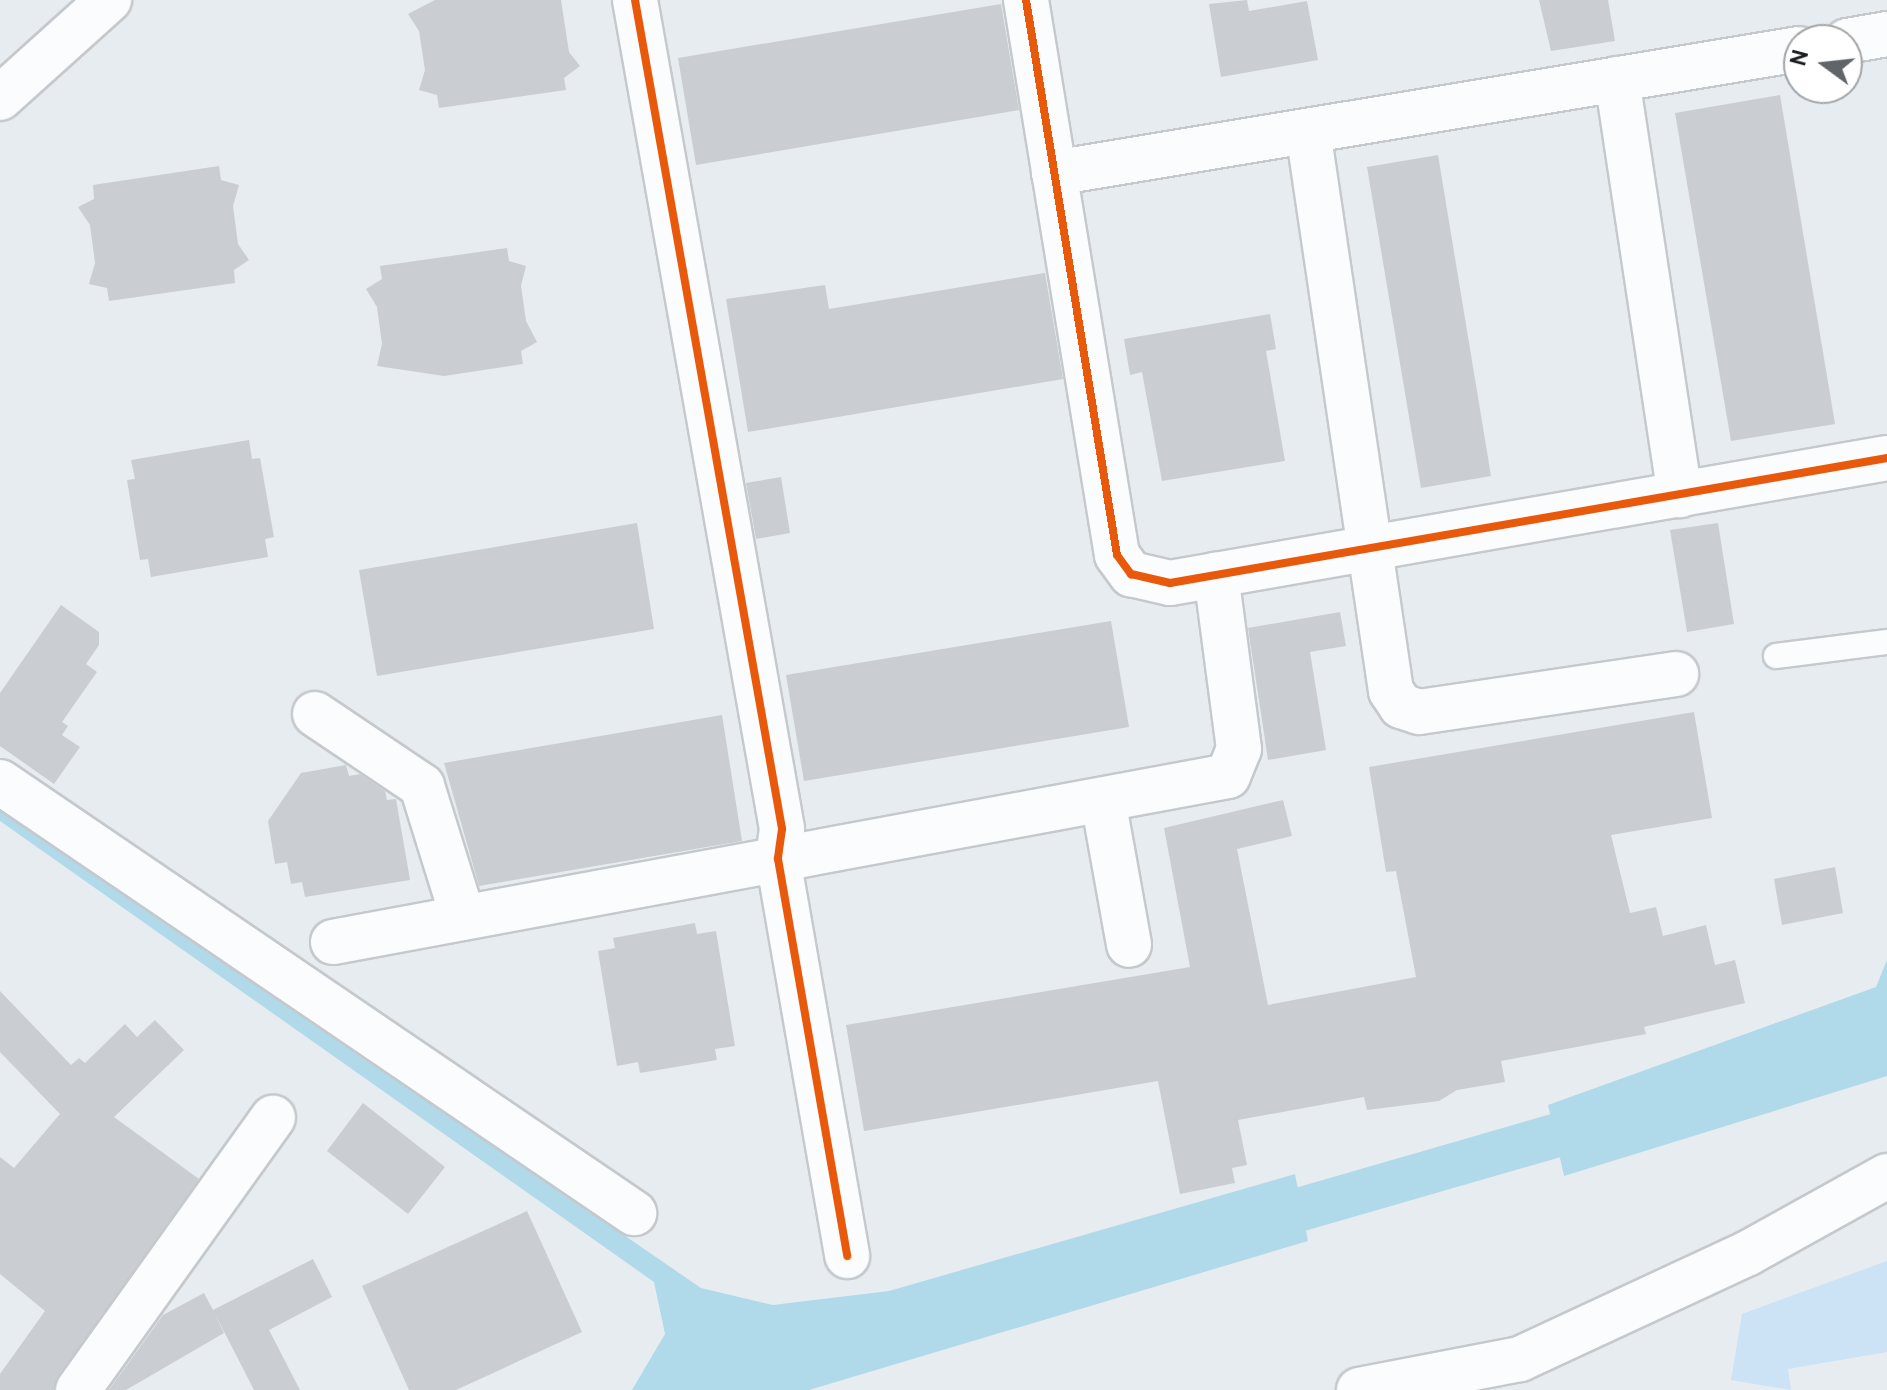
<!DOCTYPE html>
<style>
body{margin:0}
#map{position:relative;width:1887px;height:1390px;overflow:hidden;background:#e7ecf1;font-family:Overpass,sans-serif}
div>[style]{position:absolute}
.green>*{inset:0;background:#cce2f5}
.water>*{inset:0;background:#b0dae9}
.canal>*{height:44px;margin:-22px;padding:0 22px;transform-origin:22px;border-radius:22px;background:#b0dae9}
.building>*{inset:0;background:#caced2}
.roads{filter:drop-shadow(2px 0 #c5c9cd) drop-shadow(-2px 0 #c5c9cd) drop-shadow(0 2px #c5c9cd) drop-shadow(0 -2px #c5c9cd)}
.service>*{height:24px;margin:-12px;padding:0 12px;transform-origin:12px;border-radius:12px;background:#fbfcfd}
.minor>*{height:44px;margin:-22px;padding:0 22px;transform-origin:22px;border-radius:22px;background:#fbfcfd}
.secondary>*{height:44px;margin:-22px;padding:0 22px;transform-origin:22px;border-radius:22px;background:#fbfcfd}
.cycleway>*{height:8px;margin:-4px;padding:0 4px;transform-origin:4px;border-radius:4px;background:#e8590c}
span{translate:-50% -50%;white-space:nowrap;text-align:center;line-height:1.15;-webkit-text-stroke:7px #fff;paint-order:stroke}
.north{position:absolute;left:1783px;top:24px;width:80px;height:80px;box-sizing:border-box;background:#fff;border:2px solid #a3a5a6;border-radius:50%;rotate:285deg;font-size:22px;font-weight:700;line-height:32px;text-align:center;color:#191d20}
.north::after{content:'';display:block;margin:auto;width:28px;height:36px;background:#616569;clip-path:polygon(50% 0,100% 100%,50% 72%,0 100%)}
</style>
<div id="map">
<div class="green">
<i style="clip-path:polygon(1887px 1261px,1887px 1352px,1788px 1369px,1791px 1390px,1731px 1380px,1742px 1314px)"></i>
</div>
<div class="water">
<i style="clip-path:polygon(0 807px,701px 1288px,773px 1305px,889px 1291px,1295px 1174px,1308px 1241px,809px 1390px,632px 1390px,665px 1334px,654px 1282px,0 821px)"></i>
<i style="clip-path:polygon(1887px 960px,1887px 1076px,1564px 1176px,1548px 1105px,1876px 987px)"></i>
</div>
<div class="canal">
<i style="left:1246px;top:1225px;width:379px;rotate:-16.1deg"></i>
</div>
<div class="building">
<i style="clip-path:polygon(435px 0,561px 0,569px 52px,580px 66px,564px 78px,566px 90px,439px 108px,437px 95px,419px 90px,425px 70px,419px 31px,408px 14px)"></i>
<i style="clip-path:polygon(1247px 0,1249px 11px,1307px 1px,1318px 60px,1221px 77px,1209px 4px)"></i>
<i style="clip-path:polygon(1539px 0,1608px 0,1615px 41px,1551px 51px)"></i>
<i style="clip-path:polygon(1001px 4px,1019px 110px,696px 165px,678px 58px)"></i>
<i style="clip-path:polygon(1780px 95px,1835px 424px,1731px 441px,1675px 113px)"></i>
<i style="clip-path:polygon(1438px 155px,1491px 476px,1421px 488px,1367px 167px)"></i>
<i style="clip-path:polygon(219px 166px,221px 180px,239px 185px,233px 206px,238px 244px,249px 260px,234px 270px,235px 283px,109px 301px,107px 288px,89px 284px,95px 263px,90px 225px,78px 207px,94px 199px,93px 185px)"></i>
<i style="clip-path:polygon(507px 248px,509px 261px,526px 266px,521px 286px,526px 321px,537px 342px,521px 351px,523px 364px,444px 376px,377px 366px,382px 344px,377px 307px,366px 289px,382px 279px,380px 266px)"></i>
<i style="clip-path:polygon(1045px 273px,1063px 379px,748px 432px,726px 299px,825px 285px,829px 309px)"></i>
<i style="clip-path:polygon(1270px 314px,1276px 349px,1266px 351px,1285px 461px,1162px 481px,1142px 372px,1130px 375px,1124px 339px)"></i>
<i style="clip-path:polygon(249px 440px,252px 459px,260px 458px,274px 537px,265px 539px,268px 557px,151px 577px,148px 559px,140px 560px,127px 480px,135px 479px,131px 460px)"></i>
<i style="clip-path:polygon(781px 477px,790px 533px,756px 539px,746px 483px)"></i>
<i style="clip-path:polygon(637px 523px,654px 629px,377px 676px,359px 570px)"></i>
<i style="clip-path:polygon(1718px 523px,1734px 624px,1687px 632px,1670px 530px)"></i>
<i style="clip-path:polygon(61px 605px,99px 632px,99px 645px,86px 664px,97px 672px,62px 722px,68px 726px,62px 735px,80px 747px,54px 784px,0 746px,0 693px)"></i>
<i style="clip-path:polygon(1340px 612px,1346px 646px,1310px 652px,1326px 750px,1268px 760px,1248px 628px)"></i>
<i style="clip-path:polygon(1111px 621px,1129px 727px,804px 781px,786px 675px)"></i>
<i style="clip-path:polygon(1694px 712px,1712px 818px,1611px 835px,1630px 913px,1656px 907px,1663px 936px,1706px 925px,1715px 965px,1735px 960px,1745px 1003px,1644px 1027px,1646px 1034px,1501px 1061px,1505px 1082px,1457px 1090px,1439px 1101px,1367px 1110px,1364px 1097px,1238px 1120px,1247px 1165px,1232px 1168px,1235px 1183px,1180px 1194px,1158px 1081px,864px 1131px,846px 1025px,1190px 967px,1164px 828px,1283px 800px,1292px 836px,1237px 849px,1268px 1005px,1416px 977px,1396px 871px,1386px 872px,1369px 767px)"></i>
<i style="clip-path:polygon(722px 715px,742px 841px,479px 886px,444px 763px)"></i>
<i style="clip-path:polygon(346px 765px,349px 776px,360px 774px,385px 791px,387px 800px,396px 799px,410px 880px,305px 897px,302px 882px,291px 884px,287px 862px,275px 864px,268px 821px,301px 773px)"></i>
<i style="clip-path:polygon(1835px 867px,1843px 913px,1782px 925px,1774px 879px)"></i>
<i style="clip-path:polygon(695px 923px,697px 934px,716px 931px,735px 1046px,715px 1049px,717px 1060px,640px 1073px,638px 1062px,617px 1066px,598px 951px,615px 948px,613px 938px)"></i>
<i style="clip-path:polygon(0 991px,71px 1065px,79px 1058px,85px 1063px,125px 1024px,137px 1037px,155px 1020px,184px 1050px,114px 1117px,199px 1179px,53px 1390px,0 1390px,0 1374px,45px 1311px,0 1274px,0 1157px,14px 1168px,60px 1114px,0 1052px)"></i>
<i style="clip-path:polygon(363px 1103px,445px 1167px,408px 1214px,327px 1151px)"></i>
<i style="clip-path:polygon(527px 1211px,582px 1332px,456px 1390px,409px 1390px,362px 1286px)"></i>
<i style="clip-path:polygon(313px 1259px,332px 1297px,269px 1330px,300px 1390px,254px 1390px,215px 1314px,224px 1333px,126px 1390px,109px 1390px,163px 1315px,204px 1293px,213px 1310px)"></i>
</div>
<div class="roads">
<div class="service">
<i style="left:1776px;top:656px;width:112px;rotate:-7.2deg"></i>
</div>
<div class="minor">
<i style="left:635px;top:0;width:842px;rotate:79.94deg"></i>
<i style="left:782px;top:829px;width:30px;rotate:98deg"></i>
<i style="left:778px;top:859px;width:403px;rotate:80.1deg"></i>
<i style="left:1026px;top:0;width:562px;rotate:80.69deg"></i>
<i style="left:1117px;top:555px;width:24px;rotate:54deg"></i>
<i style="left:1131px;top:574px;width:40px;rotate:13deg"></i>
<i style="left:1170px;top:583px;width:728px;rotate:-9.89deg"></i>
<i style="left:1847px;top:41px;width:41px;rotate:-9.9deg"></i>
<i style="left:1617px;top:79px;width:421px;rotate:81.4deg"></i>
<i style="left:0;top:98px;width:147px;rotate:-42deg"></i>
<i style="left:1308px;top:131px;width:566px;rotate:81.57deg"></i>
<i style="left:1391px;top:691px;width:18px;rotate:56deg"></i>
<i style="left:1401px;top:706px;width:19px;rotate:18deg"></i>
<i style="left:1419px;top:712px;width:260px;rotate:-8.4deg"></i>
<i style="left:1054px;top:173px;width:755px;rotate:-9.45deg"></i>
<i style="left:315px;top:714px;width:129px;rotate:33.9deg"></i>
<i style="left:422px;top:786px;width:138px;rotate:72.7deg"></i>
<i style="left:0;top:782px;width:767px;rotate:34.21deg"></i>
<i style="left:1103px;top:800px;width:147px;rotate:79.8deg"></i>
<i style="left:333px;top:942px;width:910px;rotate:-10.51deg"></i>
<i style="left:1228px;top:776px;width:29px;rotate:-68deg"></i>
<i style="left:1239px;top:749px;width:176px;rotate:-97.5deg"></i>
<i style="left:78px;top:1390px;width:335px;rotate:-54.4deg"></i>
</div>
<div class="secondary">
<i style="left:1359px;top:1390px;width:164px;rotate:-10.9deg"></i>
<i style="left:1520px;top:1359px;width:251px;rotate:-24.9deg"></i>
<i style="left:1748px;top:1253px;width:159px;rotate:-29deg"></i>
</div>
</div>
<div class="cycleway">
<i style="left:635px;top:0;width:842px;rotate:79.94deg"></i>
<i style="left:782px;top:829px;width:30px;rotate:98deg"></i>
<i style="left:778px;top:859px;width:403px;rotate:80.1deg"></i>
<i style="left:1026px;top:0;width:562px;rotate:80.69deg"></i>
<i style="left:1117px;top:555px;width:24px;rotate:54deg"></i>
<i style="left:1131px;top:574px;width:40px;rotate:13deg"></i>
<i style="left:1170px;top:583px;width:728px;rotate:-9.89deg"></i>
</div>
<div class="north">N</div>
</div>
